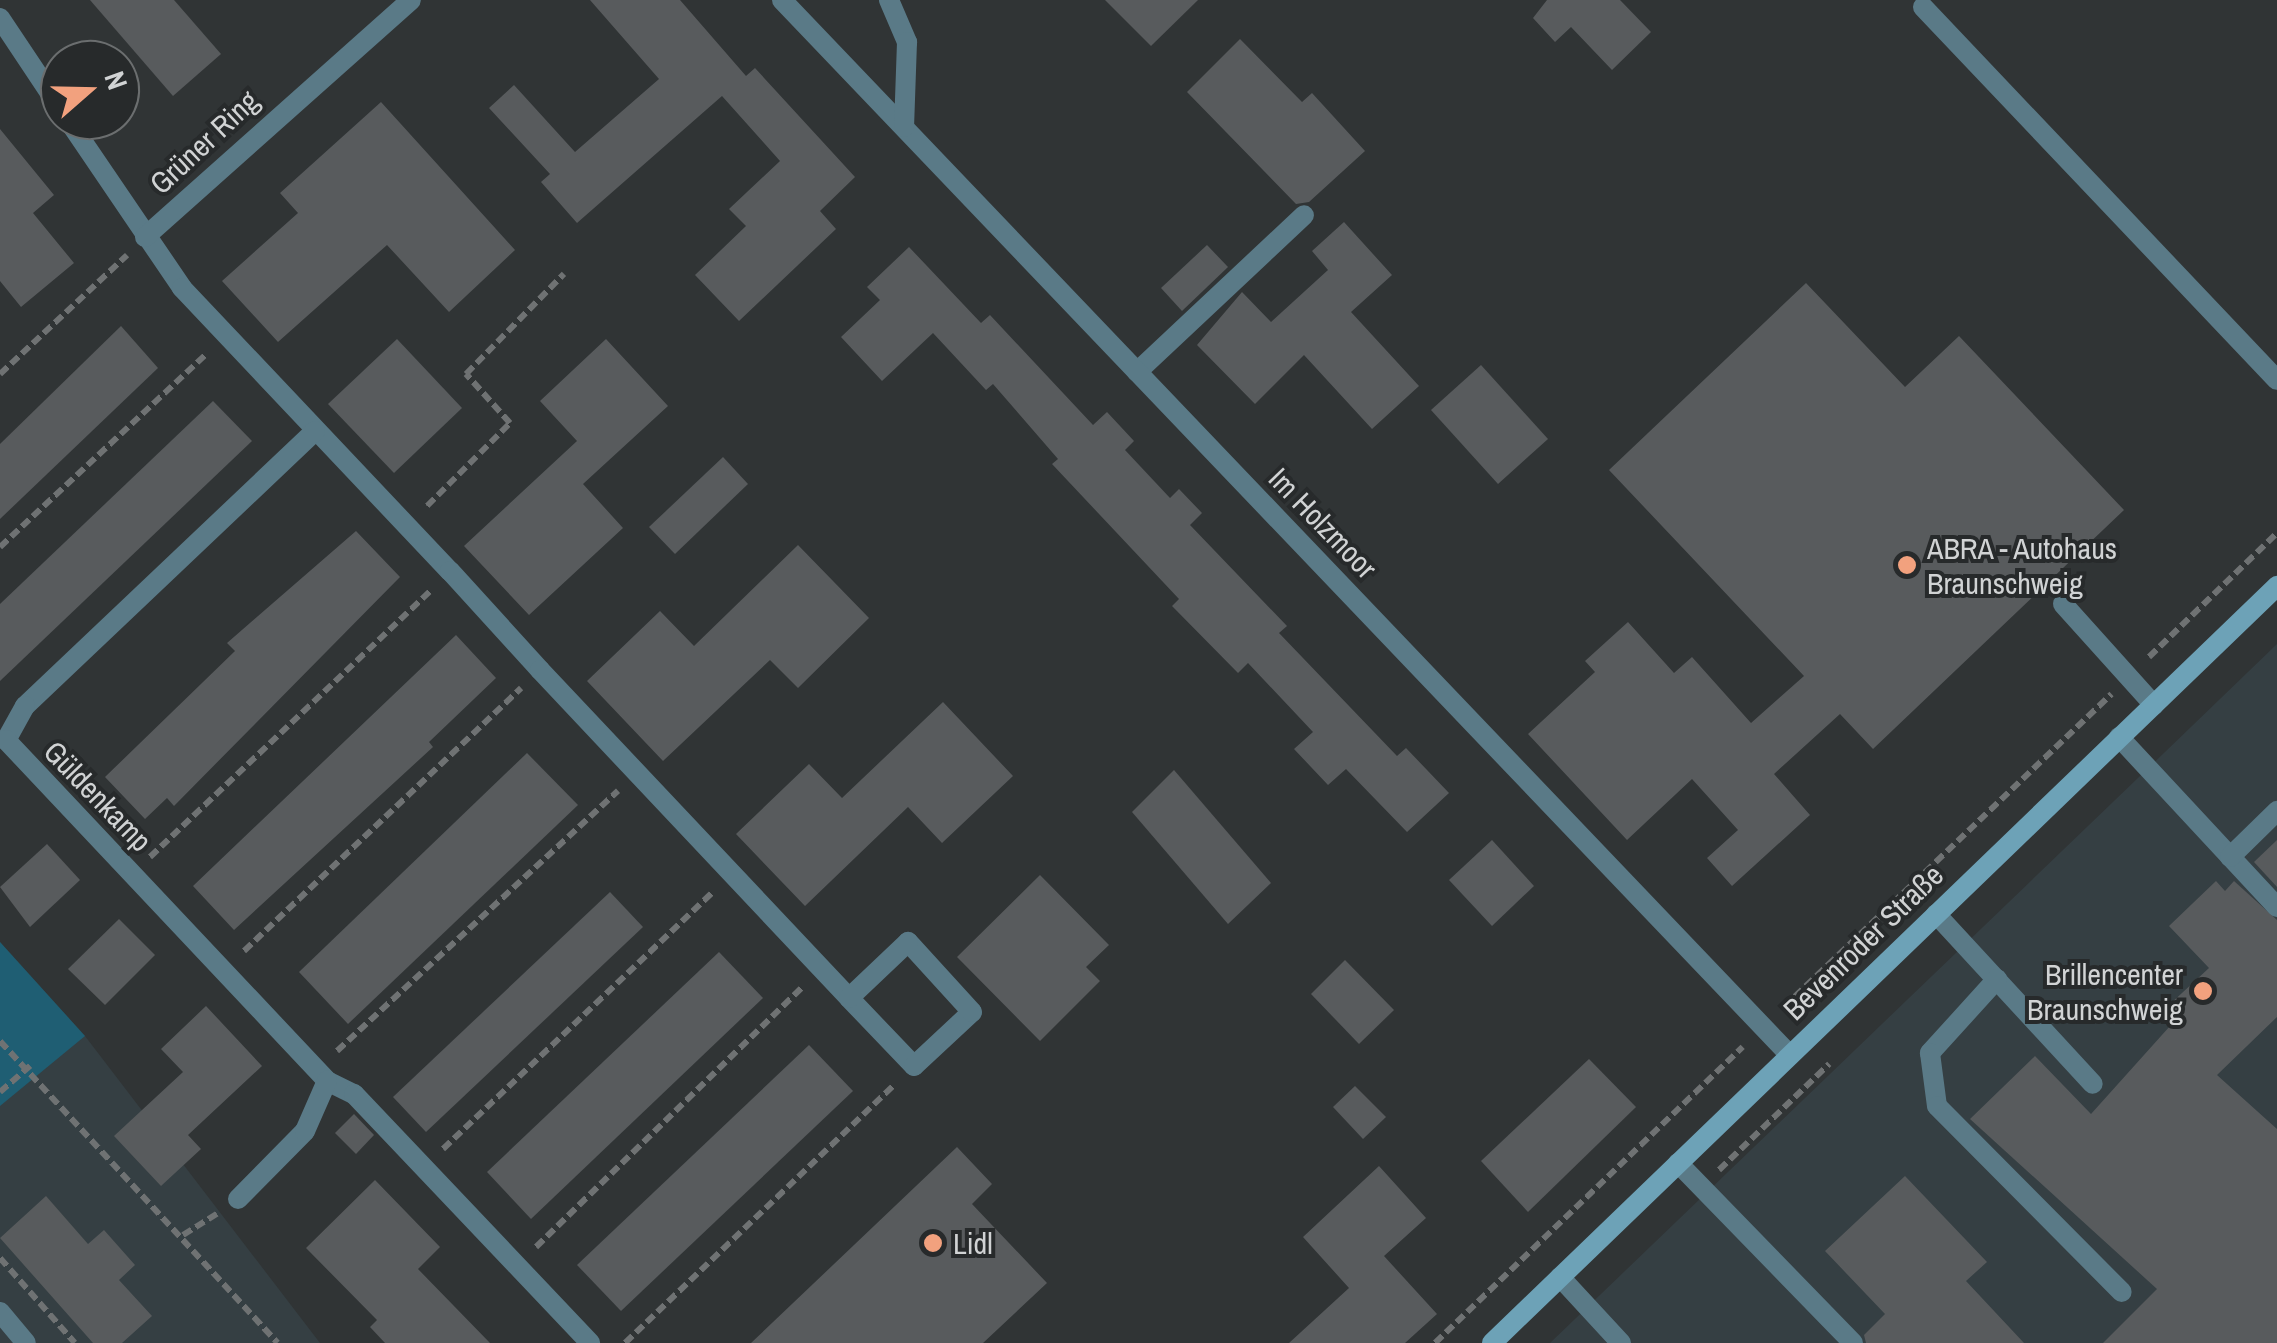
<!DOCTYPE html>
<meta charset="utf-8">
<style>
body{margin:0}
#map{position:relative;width:2277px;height:1343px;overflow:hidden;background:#303435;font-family:"Archivo Narrow",sans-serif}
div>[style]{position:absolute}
.built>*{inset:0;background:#353f43}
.green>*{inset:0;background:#1f5e73}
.building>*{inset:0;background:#585b5d}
.path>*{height:6px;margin-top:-3px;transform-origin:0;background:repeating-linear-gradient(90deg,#6f7273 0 10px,transparent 0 15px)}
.lane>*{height:20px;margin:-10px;padding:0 10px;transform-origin:10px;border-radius:10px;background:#5a7a87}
.street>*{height:20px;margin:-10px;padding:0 10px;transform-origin:10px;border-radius:10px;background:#5a7a87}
.secondary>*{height:20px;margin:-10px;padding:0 10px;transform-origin:10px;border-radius:10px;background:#6da2b7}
.dots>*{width:28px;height:28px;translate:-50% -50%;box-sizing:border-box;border:5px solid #272a2b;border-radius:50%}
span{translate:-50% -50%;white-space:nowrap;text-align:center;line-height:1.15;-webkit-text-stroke:8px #272a2b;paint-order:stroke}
.street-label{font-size:30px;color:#d1d3d4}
.poi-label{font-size:30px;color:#d1d3d4}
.left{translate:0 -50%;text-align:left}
.right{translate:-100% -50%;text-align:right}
.north{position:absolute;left:40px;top:40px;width:100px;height:100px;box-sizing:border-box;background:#272a2b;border:2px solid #6b6e6f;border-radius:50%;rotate:70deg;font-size:28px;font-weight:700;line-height:40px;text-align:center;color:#d1d3d4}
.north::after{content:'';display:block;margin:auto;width:35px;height:45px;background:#f2a17e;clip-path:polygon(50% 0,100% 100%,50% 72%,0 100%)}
</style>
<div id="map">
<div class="built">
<i style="clip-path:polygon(2277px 644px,2277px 1343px,1550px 1343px,2165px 752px)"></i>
<i style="clip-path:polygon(0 942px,85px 1036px,320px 1343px,0 1343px)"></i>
</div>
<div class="green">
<i style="clip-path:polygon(0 942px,85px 1036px,0 1106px)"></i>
</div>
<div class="building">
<i style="clip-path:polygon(90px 0,174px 0,221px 54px,173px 96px)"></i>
<i style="clip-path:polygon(590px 0,680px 0,746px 76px,755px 68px,855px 177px,820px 211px,836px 229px,739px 321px,695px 275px,746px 226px,729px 209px,780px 161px,722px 96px,577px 223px,541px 182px,550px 174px,489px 108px,514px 85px,575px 152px,659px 79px)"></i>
<i style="clip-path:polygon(1105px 0,1198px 0,1151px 46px)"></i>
<i style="clip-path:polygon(1547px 0,1620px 0,1651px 32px,1612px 70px,1571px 27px,1555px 42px,1533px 18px)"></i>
<i style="clip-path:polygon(1240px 39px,1302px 102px,1312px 93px,1365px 151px,1309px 202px,1296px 204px,1187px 92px)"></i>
<i style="clip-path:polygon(381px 102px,515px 250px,449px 312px,387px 245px,278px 342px,222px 281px,298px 213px,280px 193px)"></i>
<i style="clip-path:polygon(0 129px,54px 195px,33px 213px,74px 263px,21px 307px,0 281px)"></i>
<i style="clip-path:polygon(1344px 222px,1392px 275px,1351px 312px,1419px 386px,1372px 429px,1304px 355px,1255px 404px,1197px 345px,1242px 292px,1271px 322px,1328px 270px,1312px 251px)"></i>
<i style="clip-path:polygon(1207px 245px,1228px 267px,1182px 311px,1161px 288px)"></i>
<i style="clip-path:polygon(909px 247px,981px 323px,990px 315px,1093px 425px,1107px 412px,1134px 441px,1125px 450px,1170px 498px,1179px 489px,1202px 513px,1190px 525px,1287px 626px,1279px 633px,1397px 756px,1406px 748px,1449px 793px,1407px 832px,1346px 769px,1328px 785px,1294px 749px,1313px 732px,1248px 663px,1238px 673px,1172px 606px,1179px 599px,1052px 464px,1058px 459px,993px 384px,986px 390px,933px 333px,882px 381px,841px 337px,880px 300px,867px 287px)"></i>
<i style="clip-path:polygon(1806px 283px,1905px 387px,1959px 336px,2124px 510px,1873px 749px,1840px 714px,1774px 774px,1810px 815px,1732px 886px,1707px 858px,1738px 830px,1692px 779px,1627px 840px,1528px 734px,1595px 672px,1585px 661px,1628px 622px,1674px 673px,1692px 657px,1751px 723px,1804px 676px,1609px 470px)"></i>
<i style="clip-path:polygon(121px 326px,158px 368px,0 519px,0 444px)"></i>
<i style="clip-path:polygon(397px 339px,462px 408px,394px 473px,328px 404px)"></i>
<i style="clip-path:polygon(606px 339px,668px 406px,583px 484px,623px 528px,529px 615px,464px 546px,577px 441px,540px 401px)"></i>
<i style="clip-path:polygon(1481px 365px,1548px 439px,1498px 484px,1431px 410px)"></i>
<i style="clip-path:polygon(213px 401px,252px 441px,0 681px,0 604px)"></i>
<i style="clip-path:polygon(723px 457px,748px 484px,675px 554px,649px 527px)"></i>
<i style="clip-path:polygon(356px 531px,400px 577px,174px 806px,167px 798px,145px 819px,105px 777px,235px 651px,227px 643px)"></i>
<i style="clip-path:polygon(798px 545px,869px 618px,798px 688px,770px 660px,663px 761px,587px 681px,660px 611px,694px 646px)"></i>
<i style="clip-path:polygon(456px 635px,496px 678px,429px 742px,433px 747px,234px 930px,193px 886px)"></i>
<i style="clip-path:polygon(943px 702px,1013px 776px,942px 843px,908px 807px,805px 906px,736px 834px,809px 764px,842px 798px)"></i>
<i style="clip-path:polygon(527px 753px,578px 805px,348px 1024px,299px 972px)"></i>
<i style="clip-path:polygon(1174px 770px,1271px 883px,1228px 924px,1132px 812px)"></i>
<i style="clip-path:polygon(1492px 840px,1534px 886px,1492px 926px,1449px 880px)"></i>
<i style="clip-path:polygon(2277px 840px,2277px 887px,2254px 862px)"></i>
<i style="clip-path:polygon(47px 844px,80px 880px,30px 927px,0 887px)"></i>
<i style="clip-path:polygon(1040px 875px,1109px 945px,1086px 967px,1100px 981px,1040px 1041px,957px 957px)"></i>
<i style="clip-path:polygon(2216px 881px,2225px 891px,2234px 881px,2277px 920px,2277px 1017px,2217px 1075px,2277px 1129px,2277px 1343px,2103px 1343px,2157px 1289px,1970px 1119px,2035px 1056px,2091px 1114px,2179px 1016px,2169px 1005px,2209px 968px,2169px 926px)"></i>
<i style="clip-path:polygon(610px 892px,643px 927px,426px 1132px,393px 1097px)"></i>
<i style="clip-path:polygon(119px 919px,155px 955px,105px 1005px,68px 969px)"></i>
<i style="clip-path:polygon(719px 952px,763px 998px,531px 1219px,487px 1172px)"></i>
<i style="clip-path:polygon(1345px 960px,1394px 1010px,1359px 1044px,1311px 994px)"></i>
<i style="clip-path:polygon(206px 1006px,262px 1066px,188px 1135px,201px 1149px,161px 1186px,114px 1136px,183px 1072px,161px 1049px)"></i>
<i style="clip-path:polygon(809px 1045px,853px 1091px,621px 1311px,577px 1265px)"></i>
<i style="clip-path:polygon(1589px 1059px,1636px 1107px,1528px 1212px,1481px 1161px)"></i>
<i style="clip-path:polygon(1355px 1086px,1386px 1117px,1363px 1139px,1333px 1107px)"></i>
<i style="clip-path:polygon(354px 1114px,374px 1135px,356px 1154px,335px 1133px)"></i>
<i style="clip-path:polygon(957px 1147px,992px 1184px,972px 1204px,1047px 1283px,983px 1343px,751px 1343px)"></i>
<i style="clip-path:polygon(1379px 1166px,1426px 1218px,1384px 1256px,1437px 1314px,1405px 1343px,1289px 1343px,1349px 1288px,1303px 1237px)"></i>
<i style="clip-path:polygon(1905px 1176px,1987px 1262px,1966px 1281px,2024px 1343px,1866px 1343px,1864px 1335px,1885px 1314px,1825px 1251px)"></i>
<i style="clip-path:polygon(375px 1180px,440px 1247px,418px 1269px,490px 1343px,385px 1343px,370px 1327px,377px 1320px,306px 1248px)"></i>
<i style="clip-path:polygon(46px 1196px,88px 1244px,104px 1230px,135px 1265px,119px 1280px,152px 1316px,122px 1343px,93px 1343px,0 1238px)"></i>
</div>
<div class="path">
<i style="left:0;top:374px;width:174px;rotate:-43.1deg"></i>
<i style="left:427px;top:506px;width:117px;rotate:-45deg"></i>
<i style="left:510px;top:423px;width:66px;rotate:-131.9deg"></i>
<i style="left:466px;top:374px;width:140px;rotate:-45.6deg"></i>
<i style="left:0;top:547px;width:282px;rotate:-43.1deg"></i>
<i style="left:2149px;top:657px;width:178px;rotate:-44.1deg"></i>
<i style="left:150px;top:857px;width:388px;rotate:-43.5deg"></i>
<i style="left:244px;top:951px;width:382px;rotate:-43.5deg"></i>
<i style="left:1784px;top:1007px;width:453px;rotate:-43.7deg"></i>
<i style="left:0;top:1041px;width:410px;rotate:47.4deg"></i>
<i style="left:337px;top:1051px;width:383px;rotate:-42.8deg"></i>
<i style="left:0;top:1092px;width:40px;rotate:-41deg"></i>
<i style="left:443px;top:1149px;width:373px;rotate:-43.6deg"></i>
<i style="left:1719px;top:1170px;width:153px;rotate:-43.9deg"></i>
<i style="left:183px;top:1235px;width:40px;rotate:-32deg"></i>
<i style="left:536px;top:1247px;width:373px;rotate:-44.3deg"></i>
<i style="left:0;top:1258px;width:113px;rotate:48.6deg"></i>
<i style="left:625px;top:1343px;width:374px;rotate:-43.8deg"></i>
<i style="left:1435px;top:1343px;width:427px;rotate:-43.9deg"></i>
</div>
<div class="lane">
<i style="left:1923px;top:7px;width:514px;rotate:46.5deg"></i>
<i style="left:1137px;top:372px;width:229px;rotate:-43.2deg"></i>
<i style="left:2063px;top:604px;width:136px;rotate:48deg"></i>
<i style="left:2119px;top:737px;width:232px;rotate:47.1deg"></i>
<i style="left:2230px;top:857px;width:66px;rotate:-44.4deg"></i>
<i style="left:1936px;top:914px;width:231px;rotate:47.3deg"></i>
<i style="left:1997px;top:979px;width:100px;rotate:132.2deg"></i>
<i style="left:1930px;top:1053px;width:53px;rotate:82.5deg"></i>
<i style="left:1937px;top:1106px;width:262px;rotate:45.2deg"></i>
<i style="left:1678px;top:1163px;width:251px;rotate:45.8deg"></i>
<i style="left:1560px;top:1277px;width:90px;rotate:47.3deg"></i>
<i style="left:0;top:1312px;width:40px;rotate:50deg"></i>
</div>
<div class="street">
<i style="left:782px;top:0;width:1459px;rotate:46.31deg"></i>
<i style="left:889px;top:0;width:46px;rotate:66.8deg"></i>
<i style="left:907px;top:42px;width:85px;rotate:92deg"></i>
<i style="left:0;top:18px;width:108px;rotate:56.3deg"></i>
<i style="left:68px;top:120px;width:203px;rotate:55.8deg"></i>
<i style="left:182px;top:288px;width:390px;rotate:46.6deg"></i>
<i style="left:450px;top:571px;width:134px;rotate:47.7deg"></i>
<i style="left:540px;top:670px;width:451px;rotate:46.7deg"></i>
<i style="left:849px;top:998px;width:94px;rotate:46.3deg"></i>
<i style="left:914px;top:1066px;width:79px;rotate:-43deg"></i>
<i style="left:972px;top:1012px;width:95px;rotate:-132.4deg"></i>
<i style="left:908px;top:942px;width:81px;rotate:136.5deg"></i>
<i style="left:145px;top:237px;width:356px;rotate:-41.7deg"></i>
<i style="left:315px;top:431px;width:400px;rotate:136.5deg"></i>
<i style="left:25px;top:706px;width:39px;rotate:119deg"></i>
<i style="left:6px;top:740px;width:468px;rotate:46.7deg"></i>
<i style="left:327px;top:1081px;width:30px;rotate:26deg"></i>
<i style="left:354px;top:1094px;width:343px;rotate:46.5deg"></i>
<i style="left:238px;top:1199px;width:95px;rotate:-45.4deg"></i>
<i style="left:305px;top:1131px;width:55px;rotate:-66.3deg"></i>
</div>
<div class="secondary">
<i style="left:1492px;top:1343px;width:1091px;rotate:-43.96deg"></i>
</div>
<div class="dots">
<i style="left:1907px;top:565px;background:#f2a17e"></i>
<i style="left:2203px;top:991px;background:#f2a17e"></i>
<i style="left:933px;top:1243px;background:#f2a17e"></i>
</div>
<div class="street-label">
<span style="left:204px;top:142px;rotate:-43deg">Grüner Ring</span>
<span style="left:1323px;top:523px;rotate:46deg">Im Holzmoor</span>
<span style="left:98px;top:796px;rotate:46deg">Güldenkamp</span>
<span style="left:1863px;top:942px;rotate:-44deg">Bevenroder Straße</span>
</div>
<div class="poi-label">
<span class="left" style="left:1927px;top:565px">ABRA - Autohaus<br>Braunschweig</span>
<span class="right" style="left:2183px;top:991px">Brillencenter<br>Braunschweig</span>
<span class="left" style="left:953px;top:1243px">Lidl</span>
</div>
<div class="north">N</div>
</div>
